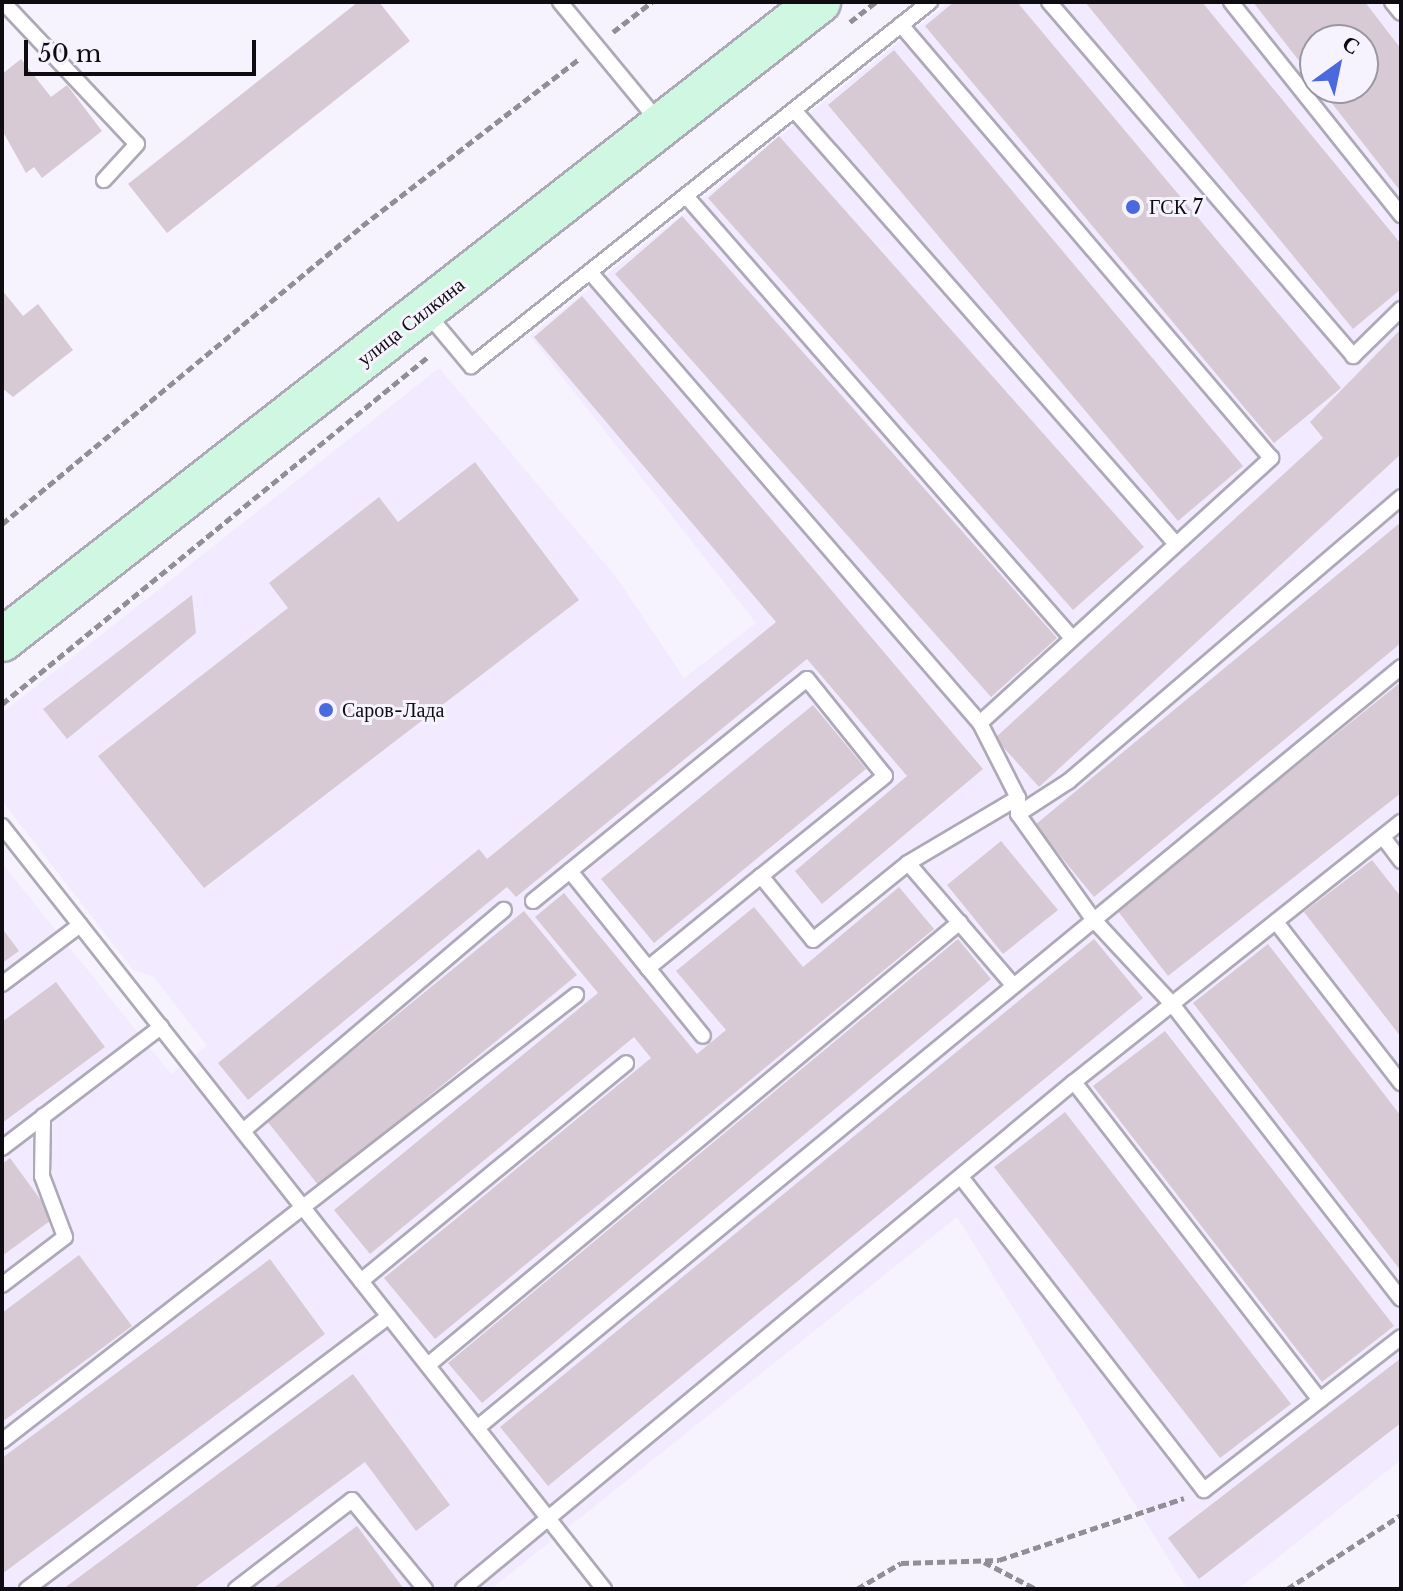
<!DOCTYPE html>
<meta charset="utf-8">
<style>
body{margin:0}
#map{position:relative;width:1403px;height:1591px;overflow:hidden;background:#f7f3fe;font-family:"Libre Baskerville",serif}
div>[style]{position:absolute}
.built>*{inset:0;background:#f2eaff}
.building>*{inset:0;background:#d7cad4}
.path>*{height:5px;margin-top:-2.5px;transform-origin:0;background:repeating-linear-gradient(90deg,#918e96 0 8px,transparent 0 12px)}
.roads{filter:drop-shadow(2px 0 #aea9b6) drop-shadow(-2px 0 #aea9b6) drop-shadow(0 2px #aea9b6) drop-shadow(0 -2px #aea9b6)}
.service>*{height:14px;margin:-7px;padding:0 7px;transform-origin:7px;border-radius:7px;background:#fff}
.secondary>*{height:42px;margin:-21px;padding:0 21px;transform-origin:21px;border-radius:21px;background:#cff7e2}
.dots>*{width:22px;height:22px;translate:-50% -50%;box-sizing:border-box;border:4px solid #f7f3fe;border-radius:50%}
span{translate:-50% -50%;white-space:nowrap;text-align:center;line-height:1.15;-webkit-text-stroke:6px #f7f3fe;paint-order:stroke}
.poi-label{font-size:20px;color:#0e0c11}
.left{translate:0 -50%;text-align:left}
.street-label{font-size:20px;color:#0e0c11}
.frame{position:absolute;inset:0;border:4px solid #0e0c11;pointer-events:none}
.north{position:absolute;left:1299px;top:24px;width:80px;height:80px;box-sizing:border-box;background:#f7f3fe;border:2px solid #9a979f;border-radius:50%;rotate:33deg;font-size:22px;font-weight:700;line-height:32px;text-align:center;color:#0e0c11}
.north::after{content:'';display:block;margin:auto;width:28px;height:36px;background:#4a69dd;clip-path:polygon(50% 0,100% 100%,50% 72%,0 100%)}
.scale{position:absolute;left:24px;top:40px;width:232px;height:36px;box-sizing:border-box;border:4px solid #0e0c11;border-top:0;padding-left:10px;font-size:24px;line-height:28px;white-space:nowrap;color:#0e0c11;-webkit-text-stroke:6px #f7f3fe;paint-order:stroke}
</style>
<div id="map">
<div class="built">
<i style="clip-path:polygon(evenodd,949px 2px,1401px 2px,1401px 1460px,1238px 1589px,1187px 1589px,957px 1217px,491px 1589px,2px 1589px,2px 863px,171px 1074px,207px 1046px,154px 977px,133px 970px,2px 801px,2px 713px,439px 368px,616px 577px,684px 678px,756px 623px,530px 336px,949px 2px,1315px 40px,1363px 40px,1363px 88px,1315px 88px,1315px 40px)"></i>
</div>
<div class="building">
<i style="clip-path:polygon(358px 2px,379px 2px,410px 41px,167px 233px,128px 184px)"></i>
<i style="clip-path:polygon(954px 2px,1017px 2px,1341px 388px,1274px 443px,925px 26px)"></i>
<i style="clip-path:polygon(1085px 2px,1202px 2px,1401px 244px,1401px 289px,1353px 329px)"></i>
<i style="clip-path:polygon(1253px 2px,1365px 2px,1401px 49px,1401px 192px,1320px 88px,1363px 88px,1363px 40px,1315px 40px,1315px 81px)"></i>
<i style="clip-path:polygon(894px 50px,1243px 466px,1178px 521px,828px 105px)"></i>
<i style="clip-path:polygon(21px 59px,51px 97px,67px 85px,102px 131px,42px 178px,34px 167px,26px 173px,2px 130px,2px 74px)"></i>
<i style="clip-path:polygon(779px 136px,1144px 547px,1073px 610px,708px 198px)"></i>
<i style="clip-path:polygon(682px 216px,1057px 638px,991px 697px,615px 274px)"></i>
<i style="clip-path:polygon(2px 290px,23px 316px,38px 304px,73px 350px,13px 397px,2px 388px)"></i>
<i style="clip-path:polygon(582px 296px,983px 769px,822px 904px,795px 871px,907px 776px,807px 659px,516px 897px,507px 887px,248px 1100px,218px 1063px,479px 849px,487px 859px,776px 622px,534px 337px)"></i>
<i style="clip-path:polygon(1401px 329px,1401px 454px,1039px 787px,995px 738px,1323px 438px,1310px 422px)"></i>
<i style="clip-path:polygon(475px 462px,579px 600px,204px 888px,98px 756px,288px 608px,269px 583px,379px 497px,398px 522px)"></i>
<i style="clip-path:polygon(1401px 522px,1401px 643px,1094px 897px,1035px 825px)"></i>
<i style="clip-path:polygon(192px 595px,196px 633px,67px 739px,43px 709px)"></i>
<i style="clip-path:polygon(1401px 682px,1401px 793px,1168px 976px,1117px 910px)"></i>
<i style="clip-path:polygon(813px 705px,866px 769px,654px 943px,601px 879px)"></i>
<i style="clip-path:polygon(1001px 841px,1058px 910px,1003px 954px,947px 885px)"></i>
<i style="clip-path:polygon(1372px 860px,1401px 897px,1401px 1037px,1304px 912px)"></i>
<i style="clip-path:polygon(899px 887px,934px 929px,435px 1339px,384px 1278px,651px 1058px,634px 1037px,370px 1254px,334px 1210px,598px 993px,535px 917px,564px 893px,697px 1054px,726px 1030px,676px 971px,754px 907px,803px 967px)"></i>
<i style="clip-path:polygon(524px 911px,577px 975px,319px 1186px,267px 1121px)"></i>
<i style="clip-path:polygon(2px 928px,19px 951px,2px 963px)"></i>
<i style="clip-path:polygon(958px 939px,991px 979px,482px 1403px,448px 1363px)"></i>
<i style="clip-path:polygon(1094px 939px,1143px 998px,548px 1486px,500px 1427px)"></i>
<i style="clip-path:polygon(1268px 944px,1401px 1116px,1401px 1271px,1193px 1003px)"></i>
<i style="clip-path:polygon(56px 982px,105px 1047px,2px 1123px,2px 1022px)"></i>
<i style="clip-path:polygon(1165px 1031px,1394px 1326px,1322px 1382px,1093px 1086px)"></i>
<i style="clip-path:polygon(1065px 1112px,1291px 1404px,1220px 1458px,994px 1167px)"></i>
<i style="clip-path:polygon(10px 1158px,54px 1218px,2px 1256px,2px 1164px)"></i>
<i style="clip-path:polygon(79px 1255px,132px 1326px,2px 1422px,2px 1313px)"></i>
<i style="clip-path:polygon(270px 1259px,325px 1334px,2px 1574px,2px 1458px)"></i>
<i style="clip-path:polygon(1401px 1358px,1401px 1423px,1199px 1579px,1168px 1538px)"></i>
<i style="clip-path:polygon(353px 1374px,450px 1505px,416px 1531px,365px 1462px,193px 1589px,63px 1589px)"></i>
<i style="clip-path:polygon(357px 1526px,404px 1589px,272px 1589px)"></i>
</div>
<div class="path">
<i style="left:850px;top:22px;width:33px;rotate:-38deg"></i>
<i style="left:613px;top:32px;width:49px;rotate:-37.6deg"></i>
<i style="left:2px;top:524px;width:467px;rotate:-39.6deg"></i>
<i style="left:362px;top:226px;width:275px;rotate:-37.6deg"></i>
<i style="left:2px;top:704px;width:551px;rotate:-39.18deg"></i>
<i style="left:984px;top:1562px;width:59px;rotate:27.4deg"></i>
<i style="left:857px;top:1589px;width:51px;rotate:-30.6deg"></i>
<i style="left:901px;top:1563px;width:98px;rotate:-1.8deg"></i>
<i style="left:999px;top:1560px;width:195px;rotate:-18.5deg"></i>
<i style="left:1287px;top:1589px;width:136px;rotate:-33deg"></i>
</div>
<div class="roads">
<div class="service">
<i style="left:3px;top:2px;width:195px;rotate:46.7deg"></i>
<i style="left:137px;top:144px;width:49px;rotate:132.5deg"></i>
<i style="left:560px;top:2px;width:156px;rotate:50.5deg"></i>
<i style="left:1049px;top:2px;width:467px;rotate:49.3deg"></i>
<i style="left:1353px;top:356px;width:67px;rotate:-44.4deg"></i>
<i style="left:1231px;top:2px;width:273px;rotate:51.4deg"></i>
<i style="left:1392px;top:2px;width:14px;rotate:51deg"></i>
<i style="left:794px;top:110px;width:578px;rotate:48.65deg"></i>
<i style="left:686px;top:196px;width:587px;rotate:48.87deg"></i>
<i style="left:590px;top:272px;width:596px;rotate:49.15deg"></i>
<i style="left:980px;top:723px;width:394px;rotate:-42.3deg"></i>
<i style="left:1271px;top:458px;width:570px;rotate:-130.51deg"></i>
<i style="left:425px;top:311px;width:72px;rotate:50.1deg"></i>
<i style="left:471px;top:366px;width:586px;rotate:-38.42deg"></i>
<i style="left:980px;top:723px;width:84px;rotate:63.1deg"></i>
<i style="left:1018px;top:798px;width:16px;rotate:90deg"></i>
<i style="left:1018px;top:814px;width:129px;rotate:54.5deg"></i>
<i style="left:1093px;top:919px;width:116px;rotate:47.1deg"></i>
<i style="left:1172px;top:1004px;width:373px;rotate:52.2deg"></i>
<i style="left:1018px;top:814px;width:61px;rotate:-32.9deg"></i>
<i style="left:1069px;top:781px;width:437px;rotate:-40.5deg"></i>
<i style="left:2px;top:826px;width:972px;rotate:51.73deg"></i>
<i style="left:1383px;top:837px;width:30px;rotate:53deg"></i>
<i style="left:761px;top:876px;width:146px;rotate:140.8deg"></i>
<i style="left:648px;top:968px;width:124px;rotate:-128.8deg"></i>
<i style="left:570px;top:871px;width:305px;rotate:-39deg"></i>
<i style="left:807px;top:679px;width:124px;rotate:51.2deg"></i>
<i style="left:885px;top:776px;width:159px;rotate:141.1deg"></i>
<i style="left:761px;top:876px;width:82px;rotate:50.9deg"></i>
<i style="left:813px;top:940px;width:122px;rotate:-39deg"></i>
<i style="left:533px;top:901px;width:48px;rotate:-39deg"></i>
<i style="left:1276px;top:922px;width:204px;rotate:52.2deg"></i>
<i style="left:648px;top:968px;width:87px;rotate:51deg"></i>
<i style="left:2px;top:984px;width:98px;rotate:-37.1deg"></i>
<i style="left:1013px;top:985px;width:161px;rotate:-130.7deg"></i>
<i style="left:908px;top:863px;width:128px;rotate:-30.6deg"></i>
<i style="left:1074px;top:1082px;width:402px;rotate:52.3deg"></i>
<i style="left:243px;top:1131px;width:342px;rotate:-40.3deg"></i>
<i style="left:2px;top:1148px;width:200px;rotate:-37.3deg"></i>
<i style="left:961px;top:1177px;width:396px;rotate:52.2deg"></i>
<i style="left:1204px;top:1490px;width:249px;rotate:-37.8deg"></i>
<i style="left:361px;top:1281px;width:343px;rotate:-39.4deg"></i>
<i style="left:2px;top:1285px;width:79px;rotate:-37.3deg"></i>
<i style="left:65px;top:1237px;width:65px;rotate:-110.7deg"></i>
<i style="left:42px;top:1176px;width:60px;rotate:-89deg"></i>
<i style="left:428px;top:1365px;width:692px;rotate:-39.78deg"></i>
<i style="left:477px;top:1428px;width:1197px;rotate:-39.47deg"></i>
<i style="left:2px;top:1441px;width:727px;rotate:-37.85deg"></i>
<i style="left:27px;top:1589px;width:453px;rotate:-37deg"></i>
<i style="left:236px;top:1589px;width:146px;rotate:-37.5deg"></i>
<i style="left:352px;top:1500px;width:115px;rotate:50.6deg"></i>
<i style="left:463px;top:1589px;width:794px;rotate:-39.69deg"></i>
<i style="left:1074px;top:1082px;width:418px;rotate:-38.5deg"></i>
</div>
<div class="secondary">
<i style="left:2px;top:640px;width:1037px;rotate:-37.99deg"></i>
</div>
</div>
<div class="dots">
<i style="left:1133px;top:207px;background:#4a69dd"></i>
<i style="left:326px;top:710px;background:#4a69dd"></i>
</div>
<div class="poi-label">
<span class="left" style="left:1149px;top:207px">ГСК 7</span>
<span class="left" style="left:342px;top:710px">Саров-Лада</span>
</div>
<div class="street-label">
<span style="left:411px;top:322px;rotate:-38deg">улица Силкина</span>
</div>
<div class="frame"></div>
<div class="north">С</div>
<div class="scale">50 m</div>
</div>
